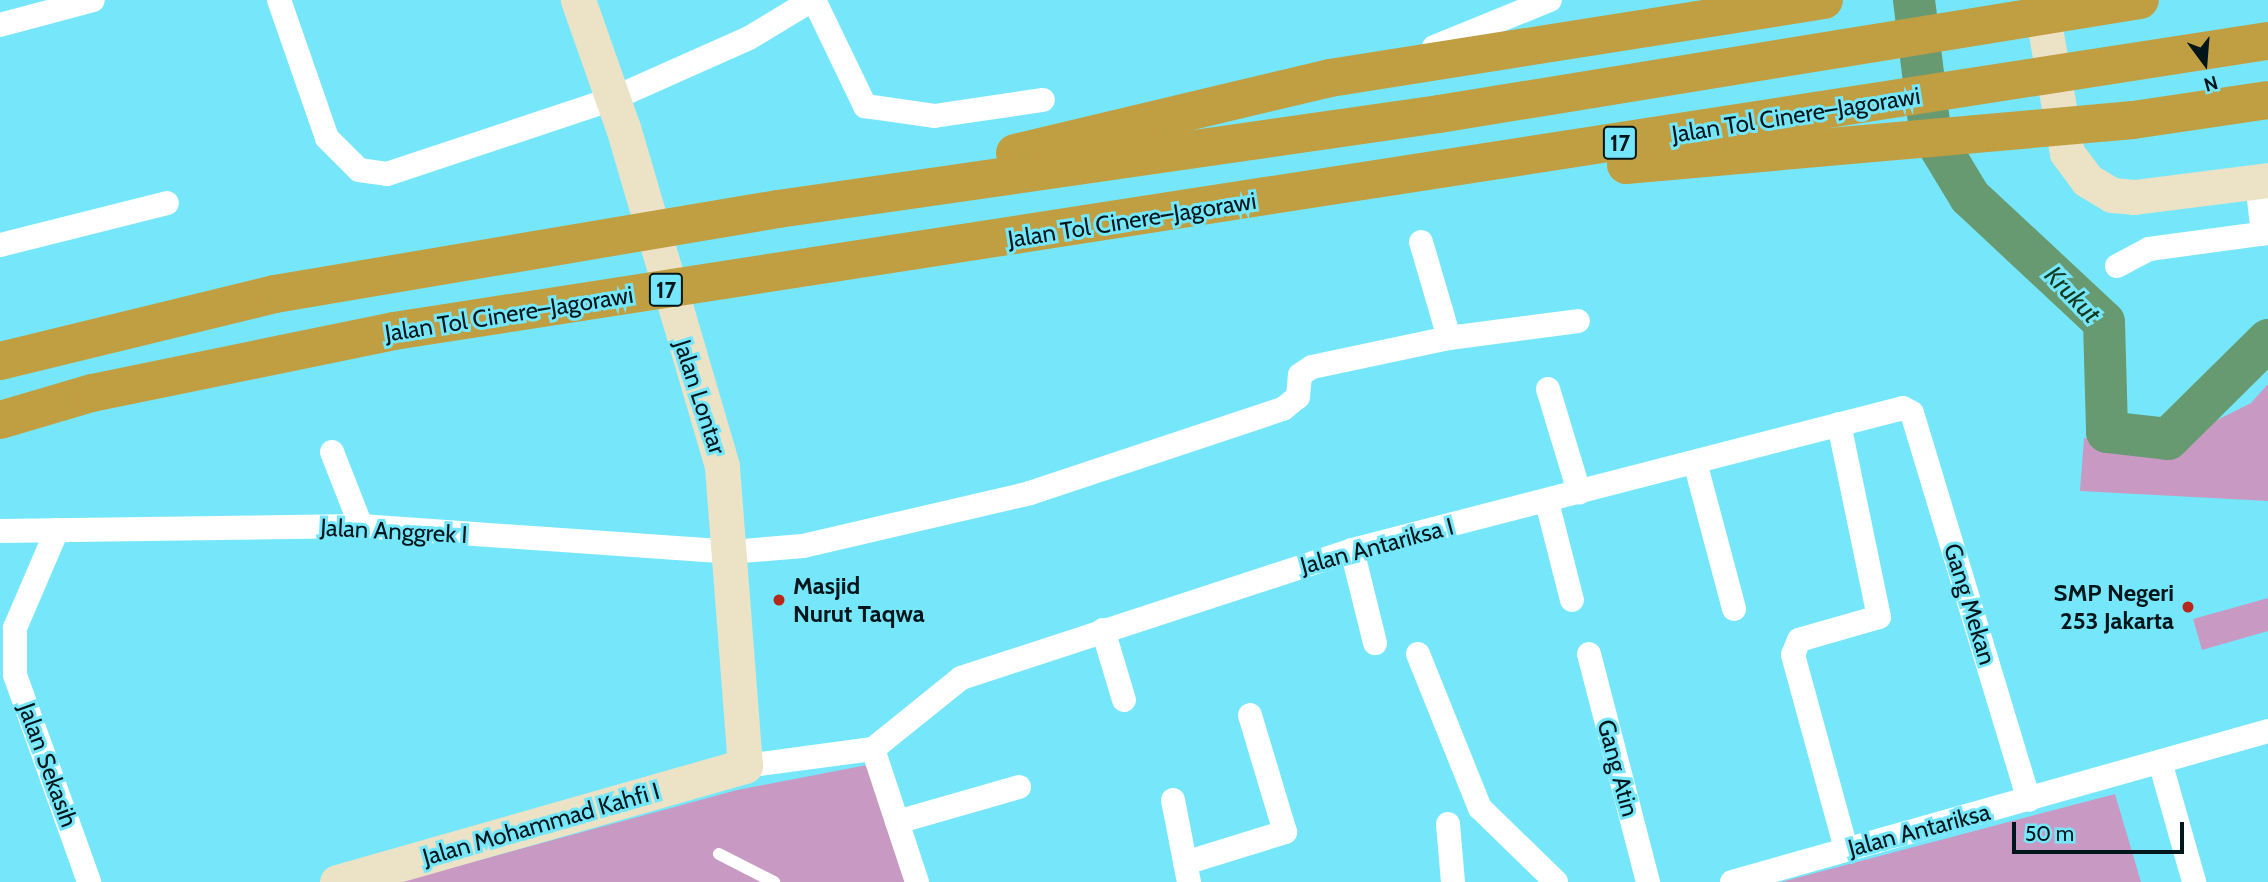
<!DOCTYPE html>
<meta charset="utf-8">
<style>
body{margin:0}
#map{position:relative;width:2268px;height:882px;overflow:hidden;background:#76e7fb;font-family:Cabin,sans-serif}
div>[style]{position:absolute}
.green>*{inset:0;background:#c89ac3}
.river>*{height:42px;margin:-21px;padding:0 21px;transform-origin:21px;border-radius:21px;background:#679a71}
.lane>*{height:12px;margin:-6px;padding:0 6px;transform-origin:6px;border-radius:6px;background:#fff}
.street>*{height:24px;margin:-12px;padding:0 12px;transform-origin:12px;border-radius:12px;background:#fff}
.secondary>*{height:35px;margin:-17.5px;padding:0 17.5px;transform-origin:17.5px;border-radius:17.5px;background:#ece2c6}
.highway>*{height:38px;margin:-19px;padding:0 19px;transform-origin:19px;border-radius:19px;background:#c09f42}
.dots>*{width:19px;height:19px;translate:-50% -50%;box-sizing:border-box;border:4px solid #76e7fb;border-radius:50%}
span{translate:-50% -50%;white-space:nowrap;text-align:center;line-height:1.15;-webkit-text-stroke:6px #76e7fb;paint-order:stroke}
.shield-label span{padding:2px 5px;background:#76e7fb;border:2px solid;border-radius:5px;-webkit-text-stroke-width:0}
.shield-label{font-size:23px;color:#00161a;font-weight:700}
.street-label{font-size:24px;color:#00161a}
.poi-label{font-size:24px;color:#00161a;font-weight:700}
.left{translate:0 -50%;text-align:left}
.right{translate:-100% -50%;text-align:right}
.water-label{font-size:26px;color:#12391d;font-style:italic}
.north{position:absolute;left:2170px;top:28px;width:70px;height:70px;-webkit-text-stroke:5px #76e7fb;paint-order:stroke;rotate:164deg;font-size:19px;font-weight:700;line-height:28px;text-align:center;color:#00161a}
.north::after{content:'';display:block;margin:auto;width:24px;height:32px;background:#00161a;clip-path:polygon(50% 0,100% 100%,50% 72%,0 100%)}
.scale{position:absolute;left:2012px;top:822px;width:172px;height:32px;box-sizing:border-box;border:4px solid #00161a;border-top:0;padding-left:9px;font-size:21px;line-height:24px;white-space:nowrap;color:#00161a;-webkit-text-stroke:5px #76e7fb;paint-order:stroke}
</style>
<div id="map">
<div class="green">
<i style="clip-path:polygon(2268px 384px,2268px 501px,2080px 491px,2084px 438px,2175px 452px,2193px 432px,2251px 403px)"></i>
<i style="clip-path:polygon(2268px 598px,2268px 631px,2202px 650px,2193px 619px)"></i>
<i style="clip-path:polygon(872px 764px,905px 882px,399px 882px,737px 790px)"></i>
<i style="clip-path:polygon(2115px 794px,2141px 882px,1781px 882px)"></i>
</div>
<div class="river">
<i style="left:1914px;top:0;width:132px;rotate:83deg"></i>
<i style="left:1930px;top:131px;width:77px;rotate:58.8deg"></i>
<i style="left:1970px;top:197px;width:183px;rotate:43deg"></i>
<i style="left:2104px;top:322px;width:110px;rotate:88.4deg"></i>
<i style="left:2107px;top:432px;width:61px;rotate:6.5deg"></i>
<i style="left:2168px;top:439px;width:141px;rotate:-44.7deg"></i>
</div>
<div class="lane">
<i style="left:719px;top:854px;width:62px;rotate:27deg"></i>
</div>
<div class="street">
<i style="left:279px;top:0;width:146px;rotate:70.8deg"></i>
<i style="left:327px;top:138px;width:45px;rotate:45deg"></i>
<i style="left:359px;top:170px;width:28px;rotate:8deg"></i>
<i style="left:387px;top:174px;width:237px;rotate:-18.4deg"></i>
<i style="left:612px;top:99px;width:150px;rotate:-24deg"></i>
<i style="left:749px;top:38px;width:74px;rotate:-31.1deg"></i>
<i style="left:814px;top:0;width:118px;rotate:64.3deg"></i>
<i style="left:865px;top:106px;width:70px;rotate:8.2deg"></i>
<i style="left:934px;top:116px;width:110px;rotate:-8.4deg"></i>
<i style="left:0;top:25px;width:96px;rotate:-15deg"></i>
<i style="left:1434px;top:47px;width:125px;rotate:-22.1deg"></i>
<i style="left:2257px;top:182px;width:52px;rotate:83.4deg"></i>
<i style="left:1421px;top:242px;width:100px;rotate:73.7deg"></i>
<i style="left:0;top:245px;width:172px;rotate:-14.1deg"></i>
<i style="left:2117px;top:266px;width:36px;rotate:-28deg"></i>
<i style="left:2149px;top:249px;width:120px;rotate:-7.7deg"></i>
<i style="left:1548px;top:389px;width:108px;rotate:73.2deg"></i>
<i style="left:1839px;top:424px;width:197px;rotate:78.3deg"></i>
<i style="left:1879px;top:617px;width:83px;rotate:164deg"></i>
<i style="left:1799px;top:640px;width:16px;rotate:112deg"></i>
<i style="left:1793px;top:655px;width:201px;rotate:74.7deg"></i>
<i style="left:332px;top:452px;width:79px;rotate:68.6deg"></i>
<i style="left:1695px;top:462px;width:152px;rotate:75.1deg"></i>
<i style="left:1547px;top:502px;width:101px;rotate:75.7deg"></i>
<i style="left:57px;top:530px;width:107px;rotate:113.2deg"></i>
<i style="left:15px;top:628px;width:47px;rotate:90deg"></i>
<i style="left:15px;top:675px;width:220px;rotate:70.3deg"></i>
<i style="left:0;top:531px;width:361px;rotate:-0.8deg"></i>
<i style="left:361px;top:526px;width:370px;rotate:4deg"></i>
<i style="left:730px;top:552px;width:73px;rotate:-4.7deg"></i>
<i style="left:803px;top:546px;width:233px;rotate:-13.1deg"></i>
<i style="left:1030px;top:493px;width:267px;rotate:-18.4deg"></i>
<i style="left:1283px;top:409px;width:19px;rotate:-39deg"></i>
<i style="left:1298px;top:397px;width:22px;rotate:-85deg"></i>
<i style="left:1300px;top:375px;width:14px;rotate:-34deg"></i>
<i style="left:1312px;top:367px;width:140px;rotate:-12deg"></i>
<i style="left:1449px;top:338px;width:130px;rotate:-7.5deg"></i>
<i style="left:1352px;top:550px;width:96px;rotate:76.1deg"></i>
<i style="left:1103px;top:630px;width:73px;rotate:73.3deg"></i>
<i style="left:1418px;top:654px;width:166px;rotate:68.1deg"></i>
<i style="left:1480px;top:808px;width:106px;rotate:44.2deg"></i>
<i style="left:1589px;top:654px;width:236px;rotate:75.5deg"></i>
<i style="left:873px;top:749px;width:140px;rotate:71.7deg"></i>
<i style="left:2161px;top:765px;width:122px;rotate:74.2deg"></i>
<i style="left:745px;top:766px;width:129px;rotate:-7.6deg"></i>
<i style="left:873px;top:749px;width:113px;rotate:-38.9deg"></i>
<i style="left:961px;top:678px;width:411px;rotate:-18.1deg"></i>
<i style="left:1352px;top:550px;width:569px;rotate:-14.45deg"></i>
<i style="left:1903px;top:408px;width:10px;rotate:29deg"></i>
<i style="left:1912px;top:413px;width:404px;rotate:73.2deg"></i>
<i style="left:1173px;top:800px;width:84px;rotate:79deg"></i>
<i style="left:897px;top:822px;width:127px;rotate:-16deg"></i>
<i style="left:1448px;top:824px;width:58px;rotate:85.1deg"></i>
<i style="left:1185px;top:863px;width:105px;rotate:-17.2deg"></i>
<i style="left:1285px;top:832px;width:122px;rotate:-106.7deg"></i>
<i style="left:1732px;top:882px;width:557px;rotate:-15.73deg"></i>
</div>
<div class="secondary">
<i style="left:2040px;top:0;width:155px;rotate:80deg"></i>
<i style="left:2067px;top:153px;width:34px;rotate:53deg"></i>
<i style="left:2087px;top:180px;width:29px;rotate:31deg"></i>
<i style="left:2112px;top:195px;width:22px;rotate:5deg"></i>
<i style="left:2134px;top:197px;width:135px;rotate:-7.2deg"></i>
<i style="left:337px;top:882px;width:424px;rotate:-15.9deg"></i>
<i style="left:745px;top:766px;width:301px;rotate:-94.4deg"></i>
<i style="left:722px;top:466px;width:352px;rotate:-106.3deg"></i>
<i style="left:623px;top:128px;width:136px;rotate:-109.4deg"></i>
</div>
<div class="highway">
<i style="left:1015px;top:153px;width:324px;rotate:-13.4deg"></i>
<i style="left:1330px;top:78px;width:500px;rotate:-8.97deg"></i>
<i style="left:1626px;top:165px;width:509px;rotate:-5.07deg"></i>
<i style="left:2133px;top:120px;width:136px;rotate:-8.4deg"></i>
<i style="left:0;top:361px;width:283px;rotate:-13.7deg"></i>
<i style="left:275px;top:294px;width:510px;rotate:-9.59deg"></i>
<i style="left:778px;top:209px;width:668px;rotate:-8.18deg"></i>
<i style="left:1439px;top:114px;width:710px;rotate:-9.24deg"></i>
<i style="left:0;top:420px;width:96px;rotate:-16.4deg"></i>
<i style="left:92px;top:393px;width:308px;rotate:-11.6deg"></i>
<i style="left:394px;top:331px;width:1896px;rotate:-8.8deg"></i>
</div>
<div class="dots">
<i style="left:779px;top:600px;background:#b6281a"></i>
<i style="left:2188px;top:607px;background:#b6281a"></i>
</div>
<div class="shield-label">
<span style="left:1620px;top:143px">17</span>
<span style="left:666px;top:290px">17</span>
</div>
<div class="street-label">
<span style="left:1796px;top:115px;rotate:-9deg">Jalan Tol Cinere–Jagorawi</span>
<span style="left:1132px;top:220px;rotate:-9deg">Jalan Tol Cinere–Jagorawi</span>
<span style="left:509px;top:314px;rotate:-9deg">Jalan Tol Cinere–Jagorawi</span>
<span style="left:700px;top:397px;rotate:72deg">Jalan Lontar</span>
<span style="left:394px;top:531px;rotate:3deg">Jalan Anggrek I</span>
<span style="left:1377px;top:546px;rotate:-15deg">Jalan Antariksa I</span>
<span style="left:1970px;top:604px;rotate:73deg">Gang Mekan</span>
<span style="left:48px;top:765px;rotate:70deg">Jalan Sekasih</span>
<span style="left:1618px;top:768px;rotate:75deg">Gang Atin</span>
<span style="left:541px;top:824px;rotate:-16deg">Jalan Mohammad Kahfi I</span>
<span style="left:1919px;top:830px;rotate:-15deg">Jalan Antariksa</span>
</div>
<div class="poi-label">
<span class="left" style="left:793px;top:600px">Masjid<br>Nurut Taqwa</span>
<span class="right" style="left:2174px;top:607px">SMP Negeri<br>253 Jakarta</span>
</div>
<div class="water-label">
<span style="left:2072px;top:295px;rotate:46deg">Krukut</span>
</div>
<div class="north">N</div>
<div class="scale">50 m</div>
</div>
